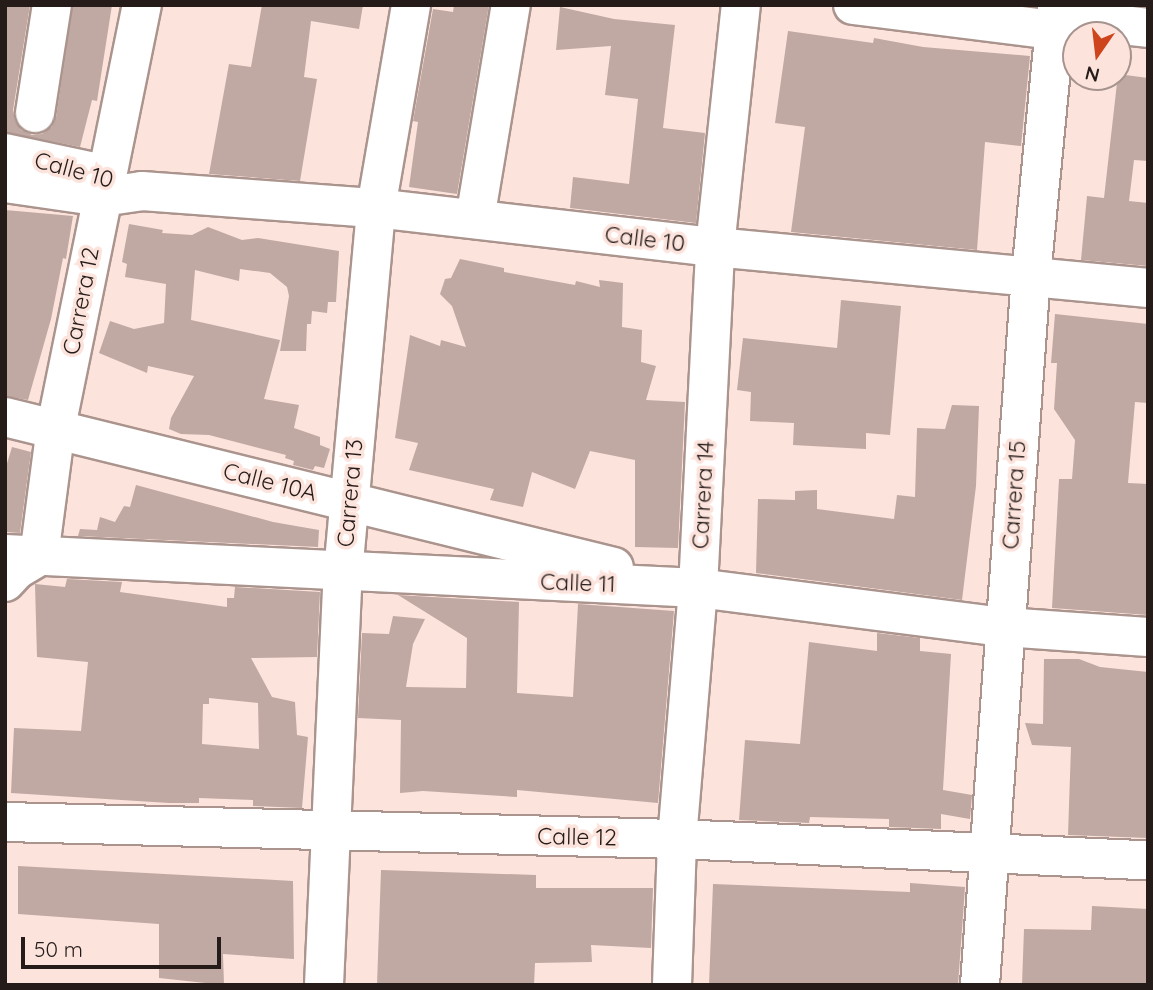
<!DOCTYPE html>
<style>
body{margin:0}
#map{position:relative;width:1153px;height:990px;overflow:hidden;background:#fce3dc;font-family:Quicksand,sans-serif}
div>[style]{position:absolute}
.building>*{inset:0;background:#c0a9a2}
.roads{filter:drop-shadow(2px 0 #aa948d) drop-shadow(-2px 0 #aa948d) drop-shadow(0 2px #aa948d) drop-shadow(0 -2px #aa948d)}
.minor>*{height:38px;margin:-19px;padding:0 19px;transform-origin:19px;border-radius:19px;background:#fff}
span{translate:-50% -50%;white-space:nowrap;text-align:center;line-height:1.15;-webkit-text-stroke:7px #fce3dc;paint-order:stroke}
.street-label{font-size:23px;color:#251c1a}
.frame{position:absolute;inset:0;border:7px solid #251c1a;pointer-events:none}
.north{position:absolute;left:1062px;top:21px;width:70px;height:70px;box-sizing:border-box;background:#fce3dc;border:2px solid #a6938e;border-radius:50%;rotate:194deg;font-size:19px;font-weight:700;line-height:28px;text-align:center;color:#251c1a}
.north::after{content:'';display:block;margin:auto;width:24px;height:32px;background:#ce451d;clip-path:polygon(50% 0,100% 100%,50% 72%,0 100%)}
.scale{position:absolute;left:21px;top:937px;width:200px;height:32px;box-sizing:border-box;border:4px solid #251c1a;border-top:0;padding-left:9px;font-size:21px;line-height:24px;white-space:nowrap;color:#251c1a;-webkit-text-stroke:5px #fce3dc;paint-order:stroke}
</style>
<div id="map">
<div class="building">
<i style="clip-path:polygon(5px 5px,30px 5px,13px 110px,15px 121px,21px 130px,32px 135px,42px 134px,52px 127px,56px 117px,73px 5px,112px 5px,97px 101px,92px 100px,80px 147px,5px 132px)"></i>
<i style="clip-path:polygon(262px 5px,363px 5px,359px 29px,311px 21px,304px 77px,317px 79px,300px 181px,209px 174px,229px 64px,251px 67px)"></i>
<i style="clip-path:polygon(454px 5px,489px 5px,457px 194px,409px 187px,418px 122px,413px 121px,433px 9px,453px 12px)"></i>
<i style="clip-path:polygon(560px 7px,614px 19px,675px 25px,663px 128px,705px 133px,696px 223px,570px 208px,573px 177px,629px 184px,638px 99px,605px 95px,611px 46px,556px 50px)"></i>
<i style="clip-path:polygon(788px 31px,873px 43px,874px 38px,923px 47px,1030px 56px,1021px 146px,985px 142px,977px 250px,791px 232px,805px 127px,775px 123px)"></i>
<i style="clip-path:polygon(1118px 74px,1148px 78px,1148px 161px,1134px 160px,1129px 201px,1148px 203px,1148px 266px,1081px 260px,1087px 196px,1104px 198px)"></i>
<i style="clip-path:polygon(5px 210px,73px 216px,66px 259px,63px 258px,51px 319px,28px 400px,5px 396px)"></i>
<i style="clip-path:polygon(129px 224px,163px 230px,162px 233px,192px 235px,208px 227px,242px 240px,258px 238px,339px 251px,336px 302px,328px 302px,327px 313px,312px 311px,311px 324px,307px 324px,306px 351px,280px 351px,289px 296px,287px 287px,270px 273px,240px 269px,239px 281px,195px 270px,191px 320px,280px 340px,264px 399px,299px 405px,294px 428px,320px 437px,320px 445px,330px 449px,324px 468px,315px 466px,313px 470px,293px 465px,294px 461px,285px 458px,286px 455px,209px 435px,181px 434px,169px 429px,171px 418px,194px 376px,148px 366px,147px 373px,99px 353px,110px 321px,134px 329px,164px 323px,166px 284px,125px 277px,127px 264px,122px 262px)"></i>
<i style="clip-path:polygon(460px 259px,504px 268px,504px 272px,575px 285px,576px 281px,600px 287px,599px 280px,623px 283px,622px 327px,642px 330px,641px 362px,656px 366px,646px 400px,685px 402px,678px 548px,635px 547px,635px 460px,590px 451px,575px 489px,532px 472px,523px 507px,490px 500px,494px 489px,409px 470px,418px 443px,395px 438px,410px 335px,440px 346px,441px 340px,466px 347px,452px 306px,440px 294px,445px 279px,451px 278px)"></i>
<i style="clip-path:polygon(841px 300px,901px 306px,890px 435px,866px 433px,866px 449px,793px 445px,794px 423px,750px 421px,751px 392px,737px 390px,743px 338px,837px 348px)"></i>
<i style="clip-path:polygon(1055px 314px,1148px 324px,1148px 403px,1135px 402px,1128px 483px,1148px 484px,1148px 615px,1052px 608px,1059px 479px,1072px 479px,1075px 440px,1054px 409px,1057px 363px,1051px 363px)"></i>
<i style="clip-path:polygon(952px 405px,979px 406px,976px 486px,962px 600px,756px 573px,758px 499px,795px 500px,795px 491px,817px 490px,817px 509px,894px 519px,897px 495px,915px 497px,917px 428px,945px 429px)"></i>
<i style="clip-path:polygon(12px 447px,31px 452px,20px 533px,5px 532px,5px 470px)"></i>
<i style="clip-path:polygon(136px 485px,273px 522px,319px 530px,318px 547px,78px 536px,80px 529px,97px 530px,100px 517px,115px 522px,124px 506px,130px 507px)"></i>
<i style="clip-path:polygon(evenodd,67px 579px,122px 582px,120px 592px,227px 607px,227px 598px,234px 598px,235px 587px,320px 592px,317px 657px,251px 658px,272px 697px,295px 702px,297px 735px,308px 737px,302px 808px,253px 806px,253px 800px,199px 798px,199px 803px,169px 803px,11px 793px,14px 728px,81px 731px,88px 662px,37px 657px,35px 584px,65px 587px,67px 579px,209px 698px,258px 703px,259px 749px,202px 744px,203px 704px,209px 704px,209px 698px)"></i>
<i style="clip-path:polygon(398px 595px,519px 602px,517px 693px,573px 697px,578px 604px,674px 611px,658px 803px,517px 790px,517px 797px,423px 791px,400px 793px,401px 720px,358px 718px,362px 633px,389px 634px,393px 616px,425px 619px,413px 644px,406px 687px,466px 688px,467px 638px)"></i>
<i style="clip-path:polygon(877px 633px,920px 638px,920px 651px,951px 654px,943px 790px,972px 795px,970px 819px,941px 814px,941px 829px,889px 827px,889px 819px,810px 817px,809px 823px,739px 820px,745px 740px,800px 744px,809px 642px,877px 651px)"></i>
<i style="clip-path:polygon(1044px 659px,1079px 659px,1100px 667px,1148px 672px,1148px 838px,1068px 835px,1071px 747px,1032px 745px,1025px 723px,1043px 724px)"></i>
<i style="clip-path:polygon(18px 866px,293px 881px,294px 959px,223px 954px,224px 985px,159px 978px,159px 924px,18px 914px)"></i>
<i style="clip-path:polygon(381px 870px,536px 875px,536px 888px,653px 888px,651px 948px,591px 945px,592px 962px,535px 963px,534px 985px,377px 985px)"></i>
<i style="clip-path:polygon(910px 883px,965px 887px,958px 985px,709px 985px,713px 884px,910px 892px)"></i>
<i style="clip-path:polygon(1092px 906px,1148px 909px,1148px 985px,1022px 985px,1024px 929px,1091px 930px)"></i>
</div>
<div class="roads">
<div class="minor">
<i style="left:853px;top:5px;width:203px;rotate:7.1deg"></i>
<i style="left:1054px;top:30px;width:34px;rotate:-15deg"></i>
<i style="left:1065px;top:11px;width:24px;rotate:24deg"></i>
<i style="left:1087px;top:21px;width:61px;rotate:6.5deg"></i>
<i style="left:35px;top:113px;width:109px;rotate:-81.1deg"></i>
<i style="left:5px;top:153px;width:95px;rotate:12.1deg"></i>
<i style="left:5px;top:183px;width:98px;rotate:8.2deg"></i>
<i style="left:102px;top:197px;width:40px;rotate:-8.5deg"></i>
<i style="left:142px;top:191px;width:235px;rotate:4.2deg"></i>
<i style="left:376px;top:208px;width:341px;rotate:6.6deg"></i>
<i style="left:715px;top:247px;width:435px;rotate:5.4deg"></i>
<i style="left:475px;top:219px;width:217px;rotate:-80.5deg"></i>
<i style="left:5px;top:417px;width:627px;rotate:13.84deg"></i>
<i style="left:5px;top:554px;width:694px;rotate:2.81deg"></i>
<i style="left:698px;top:588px;width:308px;rotate:7.3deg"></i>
<i style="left:1004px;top:627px;width:144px;rotate:4deg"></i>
<i style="left:5px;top:582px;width:16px;rotate:-47deg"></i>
<i style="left:16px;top:570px;width:27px;rotate:-31deg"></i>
<i style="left:39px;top:556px;width:130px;rotate:-82.5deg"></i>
<i style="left:56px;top:427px;width:431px;rotate:-78.5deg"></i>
<i style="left:5px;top:822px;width:672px;rotate:1.45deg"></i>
<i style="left:677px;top:839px;width:471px;rotate:2.6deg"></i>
<i style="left:324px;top:985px;width:412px;rotate:-87.4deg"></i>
<i style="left:343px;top:573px;width:366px;rotate:-84.8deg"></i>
<i style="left:376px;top:208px;width:206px;rotate:-80.2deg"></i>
<i style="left:672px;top:985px;width:146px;rotate:-88deg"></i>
<i style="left:677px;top:839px;width:252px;rotate:-85.2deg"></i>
<i style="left:698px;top:588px;width:341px;rotate:-87.1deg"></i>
<i style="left:715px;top:247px;width:243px;rotate:-83.9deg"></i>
<i style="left:980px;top:985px;width:711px;rotate:-85.89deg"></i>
<i style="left:1031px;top:276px;width:272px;rotate:-84.5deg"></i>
</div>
</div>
<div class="street-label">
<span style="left:74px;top:170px;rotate:15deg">Calle 10</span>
<span style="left:645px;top:239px;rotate:7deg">Calle 10</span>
<span style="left:81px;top:301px;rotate:-79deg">Carrera 12</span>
<span style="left:270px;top:482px;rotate:14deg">Calle 10A</span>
<span style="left:350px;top:493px;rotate:-85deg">Carrera 13</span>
<span style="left:703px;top:495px;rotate:-87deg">Carrera 14</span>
<span style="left:1014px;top:495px;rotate:-86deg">Carrera 15</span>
<span style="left:578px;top:583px;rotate:2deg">Calle 11</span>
<span style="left:577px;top:837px;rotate:1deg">Calle 12</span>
</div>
<div class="frame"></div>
<div class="north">N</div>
<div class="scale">50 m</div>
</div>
